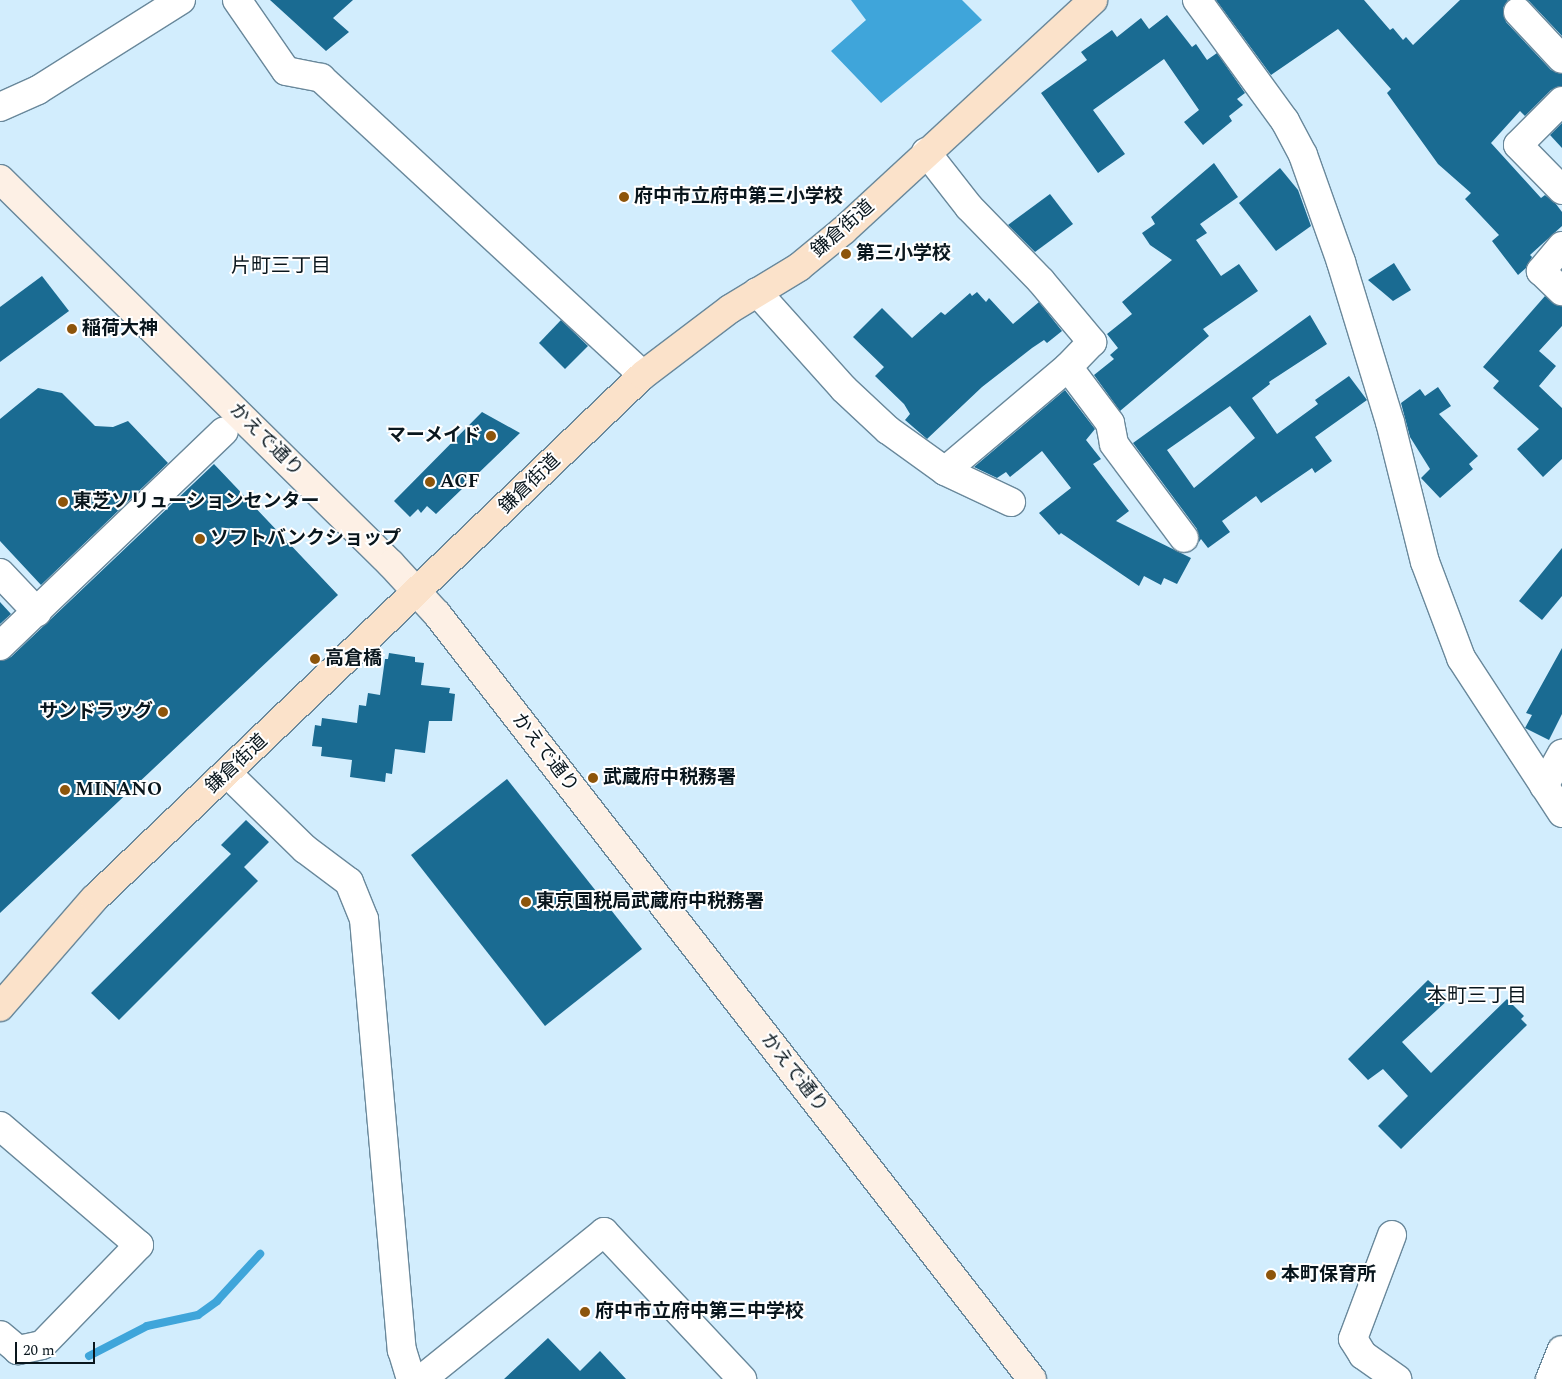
<!DOCTYPE html>
<meta charset="utf-8">
<style>
body{margin:0}
#map{position:relative;width:1562px;height:1379px;overflow:hidden;background:#d2edfd;font-family:Spectral,"Noto Sans JP",serif}
div>[style]{position:absolute}
.water>*{inset:0;background:#3fa5da}
.stream>*{height:8px;margin:-4px;padding:0 4px;transform-origin:4px;border-radius:4px;background:#3fa5da}
.building>*{inset:0;background:#1a6b92}
.roads{filter:drop-shadow(1px 0 #69889b) drop-shadow(-1px 0 #69889b) drop-shadow(0 1px #69889b) drop-shadow(0 -1px #69889b)}
.street>*{height:28px;margin:-14px;padding:0 14px;transform-origin:14px;border-radius:14px;background:#fff}
.secondary>*{height:28px;margin:-14px;padding:0 14px;transform-origin:14px;border-radius:14px;background:#fdf0e5}
.primary>*{height:28px;margin:-14px;padding:0 14px;transform-origin:14px;border-radius:14px;background:#fbe2ca}
.dots>*{width:14px;height:14px;translate:-50% -50%;box-sizing:border-box;border:2px solid #fff;border-radius:50%}
span{translate:-50% -50%;white-space:nowrap;text-align:center;line-height:1.15;-webkit-text-stroke:4px #fff;paint-order:stroke}
.poi-label{font-size:19px;color:#09161d;font-weight:700}
.left{translate:0 -50%;text-align:left}
.right{translate:-100% -50%;text-align:right}
.street-label{font-size:19px;color:#09161d}
.neighbourhood-label{font-size:20px;color:#09161d}
.scale{position:absolute;left:15px;top:1342px;width:80px;height:22px;box-sizing:border-box;border:2px solid #09161d;border-top:0;padding-left:6px;font-size:15px;line-height:18px;white-space:nowrap;color:#09161d;-webkit-text-stroke:4px #fff;paint-order:stroke}
</style>
<div id="map">
<div class="water">
<i style="clip-path:polygon(851px 0,962px 0,982px 20px,881px 103px,831px 51px,866px 20px)"></i>
</div>
<div class="stream">
<i style="left:89px;top:1356px;width:65px;rotate:-27.3deg"></i>
<i style="left:147px;top:1326px;width:52px;rotate:-12.2deg"></i>
<i style="left:198px;top:1315px;width:24px;rotate:-36deg"></i>
<i style="left:217px;top:1301px;width:64px;rotate:-47.5deg"></i>
</div>
<div class="building">
<i style="clip-path:polygon(270px 0,353px 0,333px 18px,349px 32px,326px 51px)"></i>
<i style="clip-path:polygon(1216px 0,1364px 0,1390px 30px,1393px 28px,1403px 40px,1406px 37px,1413px 45px,1460px 0,1508px 0,1503px 8px,1506px 22px,1551px 70px,1562px 74px,1562px 86px,1551px 90px,1525px 116px,1520px 111px,1491px 143px,1541px 198px,1545px 195px,1556px 204px,1562px 212px,1562px 226px,1530px 255px,1532px 257px,1526px 268px,1518px 275px,1492px 241px,1499px 235px,1465px 199px,1471px 193px,1438px 164px,1387px 93px,1391px 89px,1338px 29px,1271px 75px)"></i>
<i style="clip-path:polygon(1527px 0,1562px 0,1562px 36px,1529px 1px)"></i>
<i style="clip-path:polygon(1167px 15px,1192px 47px,1196px 44px,1207px 60px,1217px 53px,1245px 93px,1237px 99px,1243px 105px,1229px 116px,1232px 121px,1203px 145px,1184px 122px,1199px 110px,1164px 59px,1093px 110px,1125px 154px,1098px 173px,1041px 93px,1087px 60px,1081px 52px,1112px 30px,1117px 37px,1141px 18px,1149px 29px)"></i>
<i style="clip-path:polygon(1562px 123px,1562px 148px,1550px 135px)"></i>
<i style="clip-path:polygon(1214px 163px,1238px 197px,1200px 224px,1207px 233px,1196px 240px,1221px 276px,1239px 264px,1258px 291px,1203px 329px,1209px 336px,1120px 411px,1094px 375px,1114px 359px,1110px 355px,1118px 348px,1107px 334px,1132px 314px,1122px 302px,1172px 260px,1150px 245px,1142px 233px,1155px 224px,1151px 217px)"></i>
<i style="clip-path:polygon(1280px 168px,1298px 190px,1311px 226px,1276px 251px,1239px 203px)"></i>
<i style="clip-path:polygon(1050px 194px,1073px 224px,1035px 252px,1008px 225px)"></i>
<i style="clip-path:polygon(1394px 263px,1411px 290px,1393px 301px,1368px 280px)"></i>
<i style="clip-path:polygon(42px 276px,69px 311px,0 362px,0 307px)"></i>
<i style="clip-path:polygon(977px 292px,986px 302px,989px 298px,1013px 324px,1039px 302px,1062px 331px,1047px 343px,1044px 340px,1032px 348px,982px 387px,927px 439px,905px 420px,910px 414px,904px 404px,875px 376px,884px 367px,853px 337px,882px 308px,912px 338px,941px 312px,945px 315px,970px 293px,972px 296px)"></i>
<i style="clip-path:polygon(1545px 296px,1562px 306px,1562px 326px,1539px 351px,1556px 366px,1539px 386px,1562px 408px,1562px 459px,1543px 477px,1517px 449px,1539px 429px,1493px 388px,1499px 381px,1483px 367px)"></i>
<i style="clip-path:polygon(evenodd,1310px 315px,1327px 344px,1269px 382px,1270px 384px,1252px 398px,1277px 434px,1318px 404px,1315px 400px,1349px 376px,1367px 400px,1315px 437px,1332px 461px,1315px 473px,1312px 468px,1261px 503px,1256px 496px,1222px 521px,1230px 532px,1208px 548px,1201px 539px,1199px 542px,1197px 529px,1133px 443px,1310px 315px,1230px 406px,1255px 438px,1194px 488px,1167px 450px,1230px 406px)"></i>
<i style="clip-path:polygon(561px 320px,588px 346px,565px 369px,539px 343px)"></i>
<i style="clip-path:polygon(1438px 387px,1451px 406px,1439px 414px,1478px 456px,1469px 464px,1473px 469px,1440px 498px,1421px 478px,1430px 469px,1410px 437px,1401px 403px,1420px 389px,1425px 396px)"></i>
<i style="clip-path:polygon(38px 388px,62px 393px,95px 426px,113px 427px,128px 421px,168px 463px,41px 585px,0 541px,0 419px)"></i>
<i style="clip-path:polygon(1065px 390px,1095px 429px,1086px 440px,1101px 459px,1093px 464px,1129px 511px,1116px 521px,1191px 558px,1177px 584px,1164px 578px,1161px 585px,1144px 576px,1139px 586px,1061px 533px,1059px 535px,1039px 513px,1071px 488px,1042px 451px,1010px 477px,1006px 472px,997px 478px,974px 467px)"></i>
<i style="clip-path:polygon(482px 412px,520px 433px,436px 514px,427px 506px,421px 513px,418px 509px,410px 517px,394px 501px)"></i>
<i style="clip-path:polygon(214px 464px,338px 595px,0 913px,0 661px,11px 657px)"></i>
<i style="clip-path:polygon(1562px 548px,1562px 596px,1542px 620px,1519px 601px)"></i>
<i style="clip-path:polygon(0 602px,11px 614px,0 624px)"></i>
<i style="clip-path:polygon(1562px 648px,1562px 714px,1549px 740px,1525px 728px,1532px 715px,1526px 713px)"></i>
<i style="clip-path:polygon(389px 653px,415px 657px,415px 662px,424px 663px,421px 685px,450px 688px,449px 693px,455px 694px,452px 721px,429px 721px,425px 753px,395px 749px,392px 774px,386px 773px,385px 782px,350px 777px,352px 760px,321px 756px,322px 747px,312px 746px,315px 725px,321px 726px,322px 718px,357px 723px,359px 705px,366px 706px,368px 693px,380px 695px,385px 659px,388px 659px)"></i>
<i style="clip-path:polygon(507px 779px,642px 949px,545px 1026px,411px 855px)"></i>
<i style="clip-path:polygon(246px 820px,269px 842px,244px 867px,258px 881px,119px 1020px,91px 993px,231px 854px,221px 845px)"></i>
<i style="clip-path:polygon(1428px 980px,1449px 999px,1402px 1042px,1431px 1073px,1507px 999px,1524px 1016px,1521px 1019px,1527px 1025px,1401px 1149px,1378px 1126px,1408px 1096px,1383px 1069px,1368px 1080px,1348px 1059px)"></i>
<i style="clip-path:polygon(548px 1338px,580px 1371px,600px 1351px,626px 1379px,504px 1379px)"></i>
</div>
<div class="roads">
<div class="street">
<i style="left:237px;top:0;width:86px;rotate:55.4deg"></i>
<i style="left:286px;top:71px;width:36px;rotate:11deg"></i>
<i style="left:321px;top:78px;width:438px;rotate:42.7deg"></i>
<i style="left:1197px;top:0;width:150px;rotate:54deg"></i>
<i style="left:1285px;top:121px;width:38px;rotate:62deg"></i>
<i style="left:1303px;top:155px;width:114px;rotate:70.4deg"></i>
<i style="left:1341px;top:262px;width:167px;rotate:73deg"></i>
<i style="left:1390px;top:422px;width:144px;rotate:76deg"></i>
<i style="left:1425px;top:562px;width:103px;rotate:69.4deg"></i>
<i style="left:1461px;top:658px;width:185px;rotate:56.9deg"></i>
<i style="left:1518px;top:12px;width:64px;rotate:46.9deg"></i>
<i style="left:1562px;top:101px;width:62px;rotate:135deg"></i>
<i style="left:1518px;top:145px;width:63px;rotate:45.6deg"></i>
<i style="left:0;top:107px;width:42px;rotate:-24.1deg"></i>
<i style="left:38px;top:90px;width:169px;rotate:-32.2deg"></i>
<i style="left:926px;top:152px;width:70px;rotate:52deg"></i>
<i style="left:969px;top:207px;width:103px;rotate:45.8deg"></i>
<i style="left:1041px;top:281px;width:80px;rotate:50.1deg"></i>
<i style="left:1092px;top:342px;width:35px;rotate:134deg"></i>
<i style="left:1068px;top:367px;width:161px;rotate:139.8deg"></i>
<i style="left:1562px;top:246px;width:33px;rotate:130deg"></i>
<i style="left:1541px;top:271px;width:29px;rotate:44deg"></i>
<i style="left:757px;top:292px;width:130px;rotate:48.1deg"></i>
<i style="left:844px;top:389px;width:60px;rotate:43deg"></i>
<i style="left:888px;top:430px;width:70px;rotate:35.7deg"></i>
<i style="left:945px;top:471px;width:73px;rotate:25.2deg"></i>
<i style="left:1068px;top:367px;width:70px;rotate:53.1deg"></i>
<i style="left:1110px;top:423px;width:21px;rotate:79deg"></i>
<i style="left:1114px;top:444px;width:117px;rotate:53.3deg"></i>
<i style="left:0;top:573px;width:54px;rotate:46.5deg"></i>
<i style="left:0;top:646px;width:310px;rotate:-43.8deg"></i>
<i style="left:227px;top:773px;width:109px;rotate:44.3deg"></i>
<i style="left:305px;top:849px;width:55px;rotate:36.9deg"></i>
<i style="left:349px;top:882px;width:40px;rotate:68deg"></i>
<i style="left:364px;top:919px;width:433px;rotate:85deg"></i>
<i style="left:402px;top:1350px;width:30px;rotate:73deg"></i>
<i style="left:1544px;top:786px;width:37px;rotate:-61deg"></i>
<i style="left:0;top:1126px;width:183px;rotate:40.6deg"></i>
<i style="left:139px;top:1245px;width:139px;rotate:134.1deg"></i>
<i style="left:42px;top:1345px;width:25px;rotate:168deg"></i>
<i style="left:18px;top:1350px;width:23px;rotate:-140deg"></i>
<i style="left:1392px;top:1235px;width:111px;rotate:110.6deg"></i>
<i style="left:1353px;top:1339px;width:19px;rotate:58deg"></i>
<i style="left:1363px;top:1355px;width:42px;rotate:35.2deg"></i>
<i style="left:422px;top:1379px;width:234px;rotate:-38.9deg"></i>
<i style="left:604px;top:1232px;width:202px;rotate:46.8deg"></i>
<i style="left:1550px;top:1379px;width:31px;rotate:-68deg"></i>
</div>
<div class="secondary">
<i style="left:0;top:179px;width:549px;rotate:44.56deg"></i>
<i style="left:391px;top:564px;width:68px;rotate:47.4deg"></i>
<i style="left:437px;top:614px;width:969px;rotate:52.13deg"></i>
</div>
<div class="primary">
<i style="left:0;top:1007px;width:143px;rotate:-49deg"></i>
<i style="left:94px;top:899px;width:759px;rotate:-43.67deg"></i>
<i style="left:643px;top:375px;width:109px;rotate:-37.2deg"></i>
<i style="left:730px;top:309px;width:81px;rotate:-31.3deg"></i>
<i style="left:799px;top:267px;width:58px;rotate:-39.4deg"></i>
<i style="left:844px;top:230px;width:339px;rotate:-42.7deg"></i>
</div>
</div>
<div class="dots">
<i style="left:624px;top:197px;background:#8d550b"></i>
<i style="left:846px;top:254px;background:#8d550b"></i>
<i style="left:72px;top:329px;background:#8d550b"></i>
<i style="left:491px;top:436px;background:#8d550b"></i>
<i style="left:430px;top:482px;background:#8d550b"></i>
<i style="left:63px;top:502px;background:#8d550b"></i>
<i style="left:200px;top:539px;background:#8d550b"></i>
<i style="left:315px;top:659px;background:#8d550b"></i>
<i style="left:163px;top:712px;background:#8d550b"></i>
<i style="left:593px;top:778px;background:#8d550b"></i>
<i style="left:65px;top:790px;background:#8d550b"></i>
<i style="left:526px;top:902px;background:#8d550b"></i>
<i style="left:1271px;top:1275px;background:#8d550b"></i>
<i style="left:585px;top:1312px;background:#8d550b"></i>
</div>
<div class="poi-label">
<span class="left" style="left:634px;top:197px">府中市立府中第三小学校</span>
<span class="left" style="left:856px;top:254px">第三小学校</span>
<span class="left" style="left:82px;top:329px">稲荷大神</span>
<span class="right" style="left:481px;top:436px">マーメイド</span>
<span class="left" style="left:440px;top:482px">ACF</span>
<span class="left" style="left:73px;top:502px">東芝ソリューションセンター</span>
<span class="left" style="left:210px;top:539px">ソフトバンクショップ</span>
<span class="left" style="left:325px;top:659px">高倉橋</span>
<span class="right" style="left:153px;top:712px">サンドラッグ</span>
<span class="left" style="left:603px;top:778px">武蔵府中税務署</span>
<span class="left" style="left:75px;top:790px">MINANO</span>
<span class="left" style="left:536px;top:902px">東京国税局武蔵府中税務署</span>
<span class="left" style="left:1281px;top:1275px">本町保育所</span>
<span class="left" style="left:595px;top:1312px">府中市立府中第三中学校</span>
</div>
<div class="street-label">
<span style="left:843px;top:229px;rotate:-41deg">鎌倉街道</span>
<span style="left:266px;top:440px;rotate:45deg">かえで通り</span>
<span style="left:530px;top:484px;rotate:-44deg">鎌倉街道</span>
<span style="left:545px;top:753px;rotate:52deg">かえで通り</span>
<span style="left:237px;top:764px;rotate:-43deg">鎌倉街道</span>
<span style="left:794px;top:1073px;rotate:52deg">かえで通り</span>
</div>
<div class="neighbourhood-label">
<span style="left:281px;top:266px">片町三丁目</span>
<span style="left:1477px;top:996px">本町三丁目</span>
</div>
<div class="scale">20 m</div>
</div>
